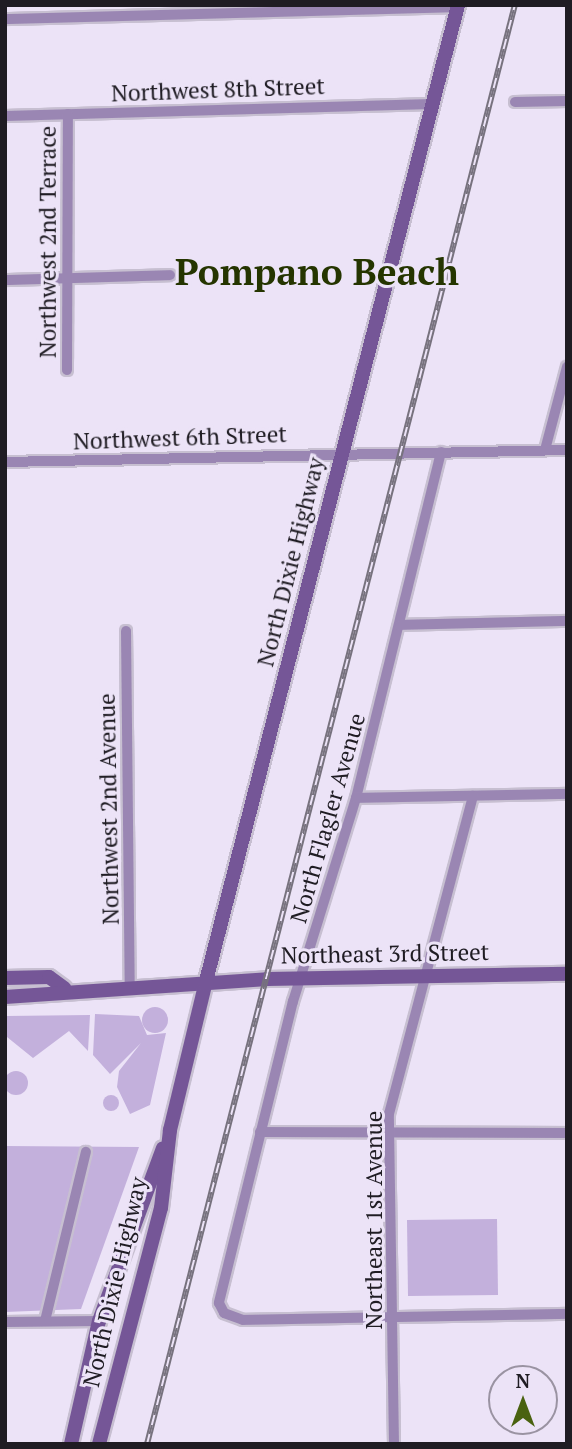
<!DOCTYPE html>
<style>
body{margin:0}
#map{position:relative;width:572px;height:1449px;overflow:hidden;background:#ece3f7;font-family:"PT Serif",serif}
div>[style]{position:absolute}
.green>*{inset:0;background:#c3b0dc}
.round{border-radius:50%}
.roads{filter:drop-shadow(2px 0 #c7bfd1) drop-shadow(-2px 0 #c7bfd1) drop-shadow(0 2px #c7bfd1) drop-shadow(0 -2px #c7bfd1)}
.street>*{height:10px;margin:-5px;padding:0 5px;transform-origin:5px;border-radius:5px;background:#9a86b3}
.secondary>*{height:14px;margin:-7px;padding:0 7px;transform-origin:7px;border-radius:7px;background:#755697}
.rail>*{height:6px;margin-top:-3px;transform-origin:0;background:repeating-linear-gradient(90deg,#ece3f7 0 10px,#77727e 0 20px);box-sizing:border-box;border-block:2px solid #77727e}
span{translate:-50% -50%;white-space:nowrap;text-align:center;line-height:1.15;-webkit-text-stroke:6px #ece3f7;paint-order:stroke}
.street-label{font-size:23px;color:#1f1c23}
.town-label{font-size:37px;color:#253500;font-weight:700}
.frame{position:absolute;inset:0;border:7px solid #1f1c23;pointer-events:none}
.north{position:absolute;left:488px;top:1365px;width:70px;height:70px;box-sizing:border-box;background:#ece3f7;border:2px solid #9a93a2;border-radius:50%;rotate:0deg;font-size:19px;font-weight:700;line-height:28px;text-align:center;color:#1f1c23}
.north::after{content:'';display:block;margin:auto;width:24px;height:32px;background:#4a6210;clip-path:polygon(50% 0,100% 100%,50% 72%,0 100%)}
</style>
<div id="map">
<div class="green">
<i class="round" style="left:142px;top:1007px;width:26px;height:26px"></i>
<i style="clip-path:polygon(95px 1014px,139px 1016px,147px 1035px,166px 1033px,150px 1105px,130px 1114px,117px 1087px,119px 1071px,141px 1043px,110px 1074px,93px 1055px)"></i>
<i style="clip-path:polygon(90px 1015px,88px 1051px,69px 1031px,33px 1058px,7px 1037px,6px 1016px)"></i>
<i class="round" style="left:4px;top:1071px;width:24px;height:24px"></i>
<i class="round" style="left:103px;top:1095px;width:16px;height:16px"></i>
<i style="clip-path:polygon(5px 1146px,139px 1147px,81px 1309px,5px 1312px)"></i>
<i style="clip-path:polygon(497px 1219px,498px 1295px,408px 1296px,407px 1220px)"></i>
</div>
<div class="roads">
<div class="street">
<i style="left:5px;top:19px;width:452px;rotate:-1.5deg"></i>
<i style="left:515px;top:102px;width:52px;rotate:-1.1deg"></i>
<i style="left:5px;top:116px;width:427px;rotate:-1.6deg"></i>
<i style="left:5px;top:280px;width:165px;rotate:-1.7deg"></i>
<i style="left:67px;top:370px;width:256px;rotate:-89.8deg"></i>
<i style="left:545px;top:450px;width:86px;rotate:-75.2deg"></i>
<i style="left:441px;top:452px;width:356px;rotate:103.8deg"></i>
<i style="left:356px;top:798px;width:213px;rotate:107.2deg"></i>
<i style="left:293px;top:1001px;width:311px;rotate:103.8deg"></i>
<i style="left:219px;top:1303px;width:11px;rotate:63deg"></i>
<i style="left:224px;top:1313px;width:20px;rotate:20deg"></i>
<i style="left:243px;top:1320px;width:324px;rotate:-1.1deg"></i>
<i style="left:5px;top:462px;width:562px;rotate:-1.22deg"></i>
<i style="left:400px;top:625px;width:167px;rotate:-1.4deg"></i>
<i style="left:126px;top:631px;width:356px;rotate:89.4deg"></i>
<i style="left:356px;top:798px;width:211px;rotate:-1.1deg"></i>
<i style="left:260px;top:1132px;width:307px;rotate:0.2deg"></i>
<i style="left:45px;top:1321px;width:174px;rotate:-76.4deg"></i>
<i style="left:5px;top:1322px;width:94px;rotate:-0.6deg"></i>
<i style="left:394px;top:1444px;width:330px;rotate:-90.9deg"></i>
<i style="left:389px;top:1114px;width:329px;rotate:-75.2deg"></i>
</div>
<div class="secondary">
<i style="left:5px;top:978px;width:44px;rotate:-1.3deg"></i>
<i style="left:49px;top:977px;width:19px;rotate:36deg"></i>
<i style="left:5px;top:997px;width:263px;rotate:-3.9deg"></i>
<i style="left:267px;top:979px;width:300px;rotate:-1deg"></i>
<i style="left:71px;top:1444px;width:126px;rotate:-77.2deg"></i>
<i style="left:99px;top:1321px;width:184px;rotate:-69.7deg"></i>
<i style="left:99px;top:1444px;width:244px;rotate:-75.3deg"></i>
<i style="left:161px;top:1208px;width:79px;rotate:-83.4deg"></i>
<i style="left:170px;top:1130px;width:149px;rotate:-76.4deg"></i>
<i style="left:205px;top:985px;width:1012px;rotate:-75.52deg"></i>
</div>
</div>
<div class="rail">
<i style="left:147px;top:1444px;width:1485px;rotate:-75.66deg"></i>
</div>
<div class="street-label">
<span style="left:218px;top:90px;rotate:-2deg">Northwest 8th Street</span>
<span style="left:48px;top:242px;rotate:-90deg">Northwest 2nd Terrace</span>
<span style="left:180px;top:438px;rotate:-2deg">Northwest 6th Street</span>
<span style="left:291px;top:562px;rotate:-76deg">North Dixie Highway</span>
<span style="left:109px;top:809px;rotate:-91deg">Northwest 2nd Avenue</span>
<span style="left:328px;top:818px;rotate:-74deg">North Flagler Avenue</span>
<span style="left:385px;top:954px;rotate:-1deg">Northeast 3rd Street</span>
<span style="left:374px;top:1220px;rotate:-90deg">Northeast 1st Avenue</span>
<span style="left:115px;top:1282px;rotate:-77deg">North Dixie Highway</span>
</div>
<div class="town-label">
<span style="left:317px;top:272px">Pompano Beach</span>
</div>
<div class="frame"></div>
<div class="north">N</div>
</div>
